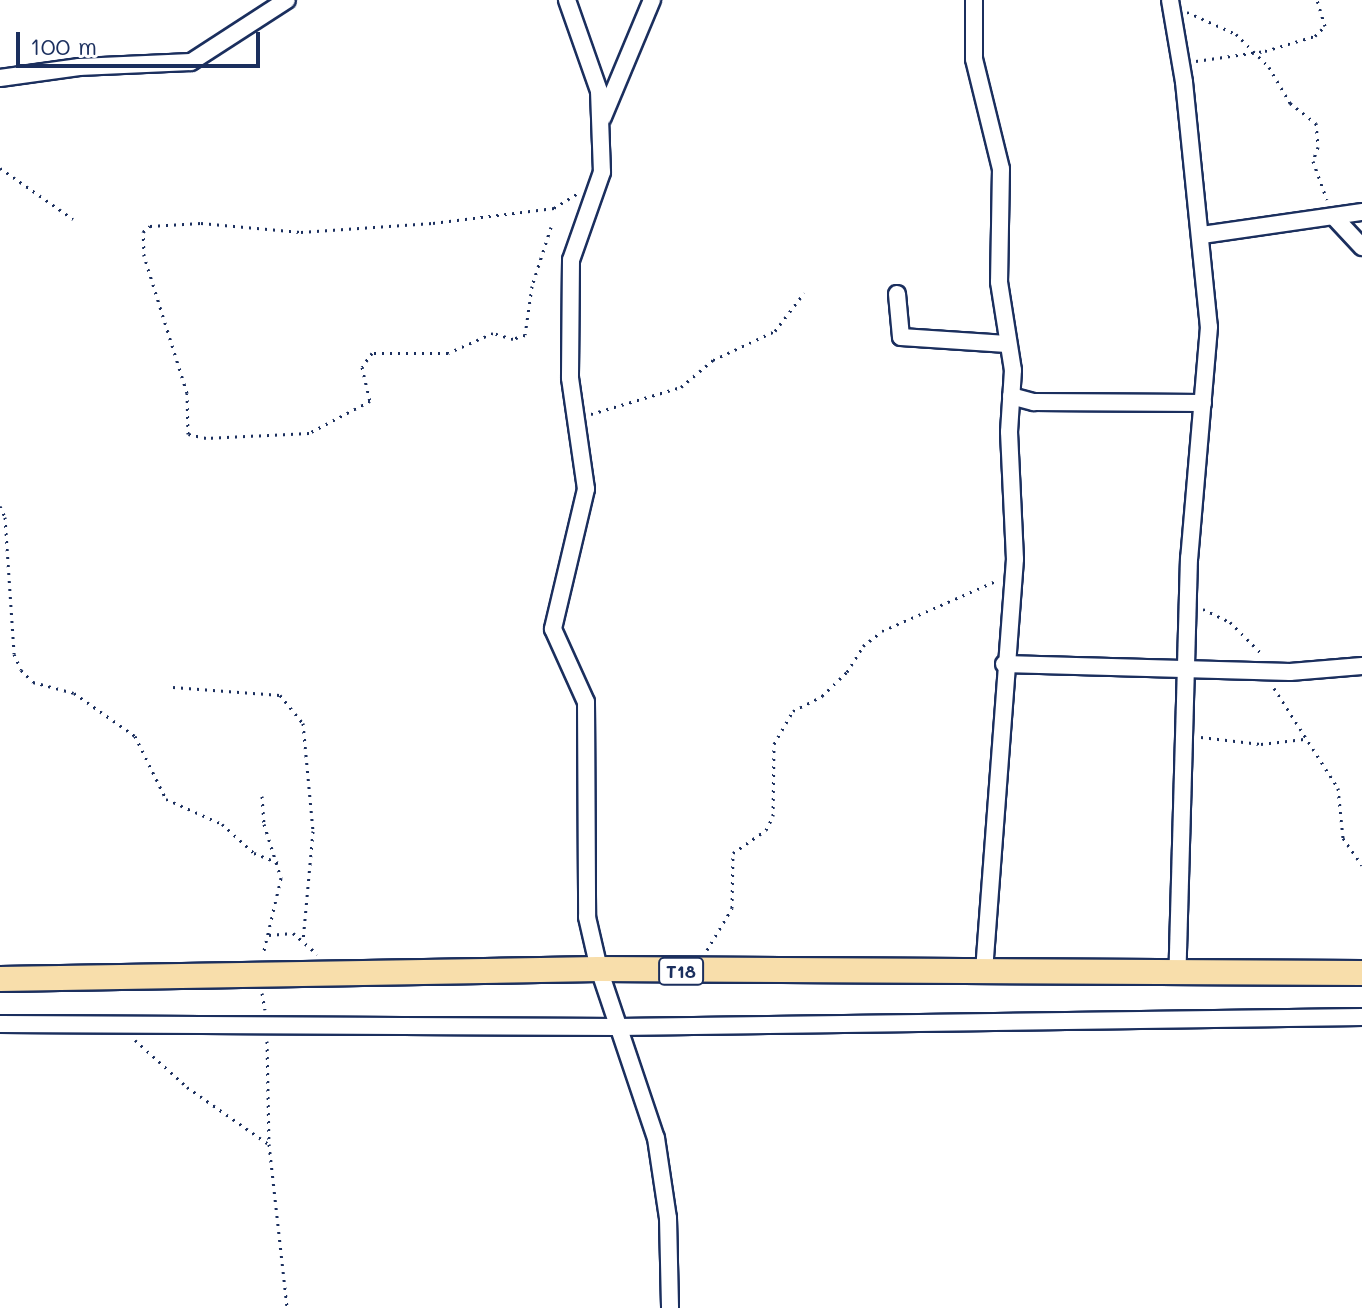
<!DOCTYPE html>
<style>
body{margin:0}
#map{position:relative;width:1362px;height:1308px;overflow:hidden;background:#fff;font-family:Mali,sans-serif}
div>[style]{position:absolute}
.path>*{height:3px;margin-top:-1.5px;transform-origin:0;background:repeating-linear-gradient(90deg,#1b2f5e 0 2px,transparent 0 8px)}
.roads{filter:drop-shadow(2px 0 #1b2f5e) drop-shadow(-2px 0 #1b2f5e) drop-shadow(0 2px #1b2f5e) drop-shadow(0 -2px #1b2f5e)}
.minor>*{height:16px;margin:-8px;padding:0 8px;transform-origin:8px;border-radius:8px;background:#fff}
.highway>*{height:24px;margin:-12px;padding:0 12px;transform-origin:12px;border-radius:12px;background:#f8deab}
span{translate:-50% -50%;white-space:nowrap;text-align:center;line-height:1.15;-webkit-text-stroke:7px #fff;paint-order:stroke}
.shield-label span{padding:2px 6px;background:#fff;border:2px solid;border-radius:6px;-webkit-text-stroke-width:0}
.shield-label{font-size:18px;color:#1b2f5e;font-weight:700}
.scale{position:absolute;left:16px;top:32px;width:244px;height:36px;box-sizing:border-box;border:4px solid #1b2f5e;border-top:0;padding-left:10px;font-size:24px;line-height:28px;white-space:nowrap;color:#1b2f5e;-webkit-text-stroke:6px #fff;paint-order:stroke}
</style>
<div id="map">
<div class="path">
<i style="left:1187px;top:12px;width:54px;rotate:24.2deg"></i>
<i style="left:1236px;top:34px;width:47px;rotate:45deg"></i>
<i style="left:1269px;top:67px;width:42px;rotate:59.7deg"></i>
<i style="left:1290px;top:103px;width:33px;rotate:38deg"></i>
<i style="left:1316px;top:123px;width:24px;rotate:85deg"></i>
<i style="left:1318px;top:147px;width:15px;rotate:110deg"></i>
<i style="left:1313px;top:161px;width:41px;rotate:70.3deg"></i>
<i style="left:1196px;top:61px;width:70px;rotate:-8.2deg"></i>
<i style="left:1265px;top:51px;width:52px;rotate:-16.7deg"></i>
<i style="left:1315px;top:36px;width:14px;rotate:-45deg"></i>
<i style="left:1325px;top:26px;width:27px;rotate:-107deg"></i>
<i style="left:0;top:168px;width:89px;rotate:34.9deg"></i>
<i style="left:551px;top:227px;width:62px;rotate:107.9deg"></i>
<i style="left:532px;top:286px;width:49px;rotate:98.1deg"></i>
<i style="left:525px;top:335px;width:13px;rotate:162deg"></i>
<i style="left:513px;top:339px;width:21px;rotate:-163deg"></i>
<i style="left:493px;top:333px;width:49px;rotate:156deg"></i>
<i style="left:448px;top:353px;width:76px;rotate:180deg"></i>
<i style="left:372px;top:353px;width:17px;rotate:126deg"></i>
<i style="left:362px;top:367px;width:35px;rotate:77deg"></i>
<i style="left:370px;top:401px;width:69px;rotate:152.3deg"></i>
<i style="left:309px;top:433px;width:103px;rotate:177.2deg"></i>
<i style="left:206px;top:438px;width:18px;rotate:-167deg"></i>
<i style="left:188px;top:434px;width:41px;rotate:-91.4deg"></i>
<i style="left:187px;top:393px;width:144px;rotate:-107.4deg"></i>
<i style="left:144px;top:256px;width:24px;rotate:-92deg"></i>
<i style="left:143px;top:232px;width:9px;rotate:-41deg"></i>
<i style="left:150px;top:226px;width:51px;rotate:-3.4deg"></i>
<i style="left:201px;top:223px;width:100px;rotate:5.1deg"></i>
<i style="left:301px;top:232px;width:132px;rotate:-3.9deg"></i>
<i style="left:433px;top:223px;width:122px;rotate:-7.1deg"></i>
<i style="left:554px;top:208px;width:28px;rotate:-32deg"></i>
<i style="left:591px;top:414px;width:94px;rotate:-16.7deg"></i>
<i style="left:681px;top:387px;width:42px;rotate:-40.2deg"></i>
<i style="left:713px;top:360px;width:68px;rotate:-25.1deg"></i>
<i style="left:775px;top:331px;width:48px;rotate:-52.7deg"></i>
<i style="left:0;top:506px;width:12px;rotate:66deg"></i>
<i style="left:5px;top:517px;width:137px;rotate:86.2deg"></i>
<i style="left:14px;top:654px;width:17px;rotate:66deg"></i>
<i style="left:21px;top:670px;width:17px;rotate:45deg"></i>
<i style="left:33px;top:682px;width:42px;rotate:15deg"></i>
<i style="left:74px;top:693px;width:75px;rotate:35.2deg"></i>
<i style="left:135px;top:736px;width:70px;rotate:63.8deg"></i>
<i style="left:166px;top:799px;width:61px;rotate:24.1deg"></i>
<i style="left:222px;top:824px;width:43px;rotate:42.2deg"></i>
<i style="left:254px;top:853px;width:27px;rotate:22deg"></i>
<i style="left:1203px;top:609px;width:30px;rotate:26deg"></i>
<i style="left:1230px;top:622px;width:45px;rotate:45deg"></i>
<i style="left:173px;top:687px;width:107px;rotate:4.3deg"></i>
<i style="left:280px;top:695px;width:36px;rotate:51deg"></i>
<i style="left:303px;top:723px;width:108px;rotate:84.7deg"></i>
<i style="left:313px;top:831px;width:110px;rotate:95.2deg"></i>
<i style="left:1274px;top:688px;width:119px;rotate:57.4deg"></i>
<i style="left:1338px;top:788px;width:50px;rotate:84.3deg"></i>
<i style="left:1343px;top:838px;width:33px;rotate:55deg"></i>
<i style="left:1201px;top:737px;width:60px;rotate:6.7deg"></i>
<i style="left:1261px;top:744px;width:43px;rotate:-6.6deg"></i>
<i style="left:262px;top:796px;width:28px;rotate:86deg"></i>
<i style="left:264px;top:824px;width:57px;rotate:72.5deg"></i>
<i style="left:281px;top:878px;width:79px;rotate:103.2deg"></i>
<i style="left:269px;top:935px;width:24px;rotate:-5deg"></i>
<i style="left:293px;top:933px;width:32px;rotate:41deg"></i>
<i style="left:707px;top:950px;width:49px;rotate:-59.2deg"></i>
<i style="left:732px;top:908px;width:55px;rotate:-89deg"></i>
<i style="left:733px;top:853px;width:40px;rotate:-34.9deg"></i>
<i style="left:766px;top:830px;width:16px;rotate:-63deg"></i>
<i style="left:773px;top:816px;width:72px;rotate:-89.2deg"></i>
<i style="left:774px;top:744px;width:38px;rotate:-60deg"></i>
<i style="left:793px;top:711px;width:33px;rotate:-27deg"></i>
<i style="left:822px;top:696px;width:35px;rotate:-44deg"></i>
<i style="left:847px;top:672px;width:31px;rotate:-58deg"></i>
<i style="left:863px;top:646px;width:24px;rotate:-38deg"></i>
<i style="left:882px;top:631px;width:127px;rotate:-23.7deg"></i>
<i style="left:262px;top:993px;width:17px;rotate:80deg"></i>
<i style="left:135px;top:1040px;width:70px;rotate:42.1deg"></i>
<i style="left:187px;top:1087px;width:98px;rotate:35deg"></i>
<i style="left:267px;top:1041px;width:103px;rotate:88.9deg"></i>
<i style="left:269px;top:1144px;width:165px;rotate:83.7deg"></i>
</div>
<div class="roads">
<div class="minor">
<i style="left:567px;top:0;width:96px;rotate:70.6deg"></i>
<i style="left:599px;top:91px;width:81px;rotate:87.9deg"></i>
<i style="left:602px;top:172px;width:93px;rotate:109.4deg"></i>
<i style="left:571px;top:260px;width:118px;rotate:90.5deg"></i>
<i style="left:570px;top:378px;width:112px;rotate:81.8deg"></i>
<i style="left:586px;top:489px;width:144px;rotate:103.3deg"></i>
<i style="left:553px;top:629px;width:80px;rotate:65.7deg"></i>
<i style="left:586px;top:702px;width:215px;rotate:89.7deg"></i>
<i style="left:587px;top:917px;width:53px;rotate:77deg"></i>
<i style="left:599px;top:969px;width:178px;rotate:71.4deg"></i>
<i style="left:656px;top:1138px;width:81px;rotate:81.5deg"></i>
<i style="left:668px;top:1218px;width:90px;rotate:88.7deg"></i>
<i style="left:974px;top:0;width:59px;rotate:90deg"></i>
<i style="left:974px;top:59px;width:113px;rotate:76.2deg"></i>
<i style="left:1001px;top:169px;width:113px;rotate:91deg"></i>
<i style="left:999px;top:282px;width:89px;rotate:81deg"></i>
<i style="left:1013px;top:370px;width:62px;rotate:93.7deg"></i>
<i style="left:1009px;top:432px;width:127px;rotate:87.3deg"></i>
<i style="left:1015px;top:559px;width:416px;rotate:94.3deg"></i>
<i style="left:1170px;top:0;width:83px;rotate:80.3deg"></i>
<i style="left:1184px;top:82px;width:246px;rotate:84.2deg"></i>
<i style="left:1209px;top:327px;width:232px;rotate:94.9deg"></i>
<i style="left:1189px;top:558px;width:417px;rotate:91.6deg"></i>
<i style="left:0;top:78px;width:80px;rotate:-7.9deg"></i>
<i style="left:79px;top:67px;width:112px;rotate:-2.6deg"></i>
<i style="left:191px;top:62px;width:114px;rotate:-32.9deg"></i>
<i style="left:603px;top:117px;width:127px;rotate:-67.3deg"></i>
<i style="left:1335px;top:218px;width:40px;rotate:47deg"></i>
<i style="left:1202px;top:235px;width:162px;rotate:-8.2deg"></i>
<i style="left:897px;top:294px;width:43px;rotate:84.7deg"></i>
<i style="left:901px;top:337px;width:106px;rotate:3.8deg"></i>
<i style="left:1011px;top:396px;width:24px;rotate:15deg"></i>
<i style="left:1034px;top:402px;width:169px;rotate:0.3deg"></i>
<i style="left:1004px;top:664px;width:286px;rotate:1.6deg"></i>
<i style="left:1290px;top:672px;width:72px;rotate:-4.8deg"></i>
<i style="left:0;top:1024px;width:618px;rotate:0.28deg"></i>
<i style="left:618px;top:1027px;width:744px;rotate:-0.77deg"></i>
</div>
<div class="highway">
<i style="left:0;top:979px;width:599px;rotate:-0.96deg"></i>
<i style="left:599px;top:969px;width:763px;rotate:0.3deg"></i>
</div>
</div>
<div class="shield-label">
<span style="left:681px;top:971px">T18</span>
</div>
<div class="scale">100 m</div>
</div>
